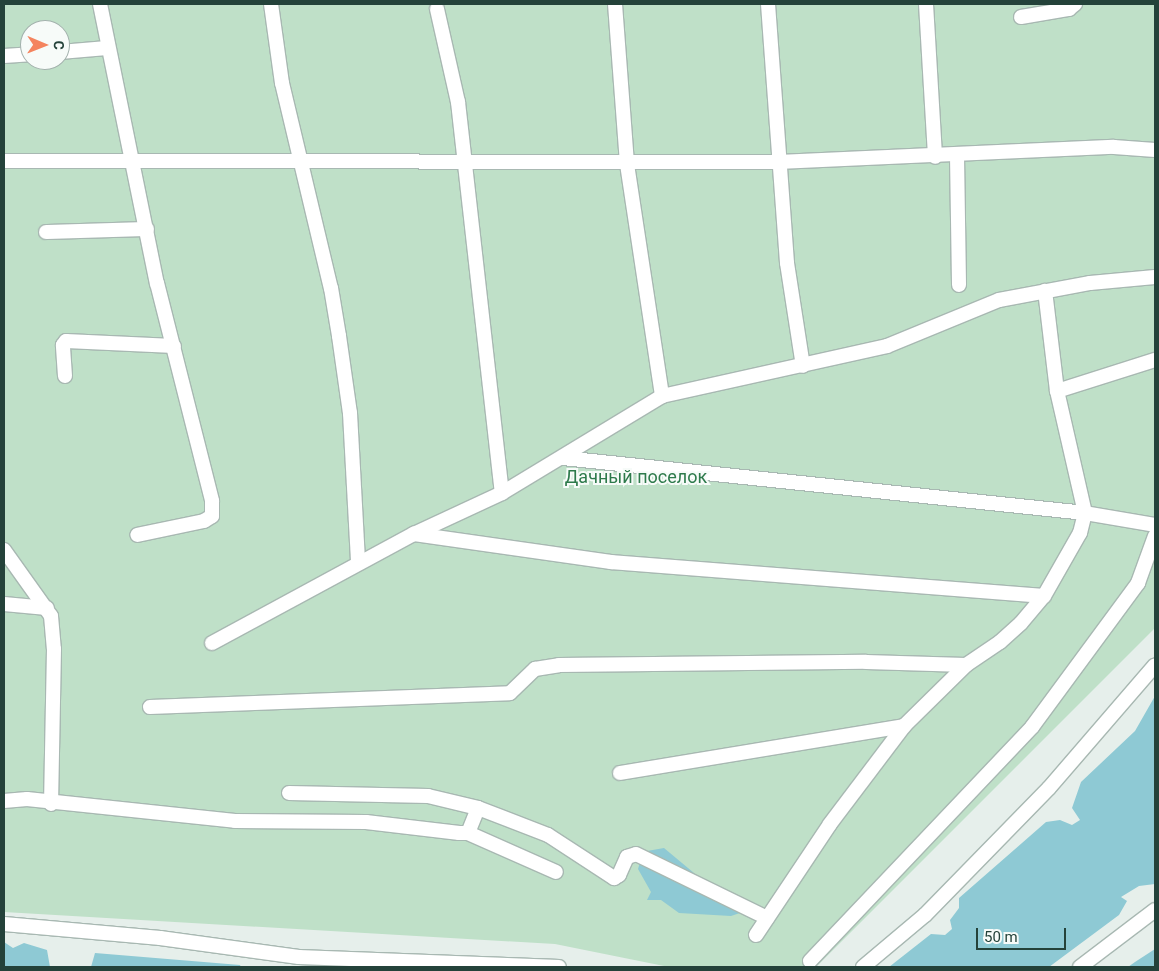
<!DOCTYPE html>
<meta charset="utf-8">
<style>
body{margin:0}
#map{position:relative;width:1159px;height:971px;overflow:hidden;background:#e6efeb;font-family:Roboto,sans-serif}
div>[style]{position:absolute}
.green>*{inset:0;background:#bfe0c8}
.water>*{inset:0;background:#8ec9d4}
.roads{filter:drop-shadow(1px 0 #a8b8b2) drop-shadow(-1px 0 #a8b8b2) drop-shadow(0 1px #a8b8b2) drop-shadow(0 -1px #a8b8b2)}
.minor>*{height:14px;margin:-7px;padding:0 7px;transform-origin:7px;border-radius:7px;background:#fff}
span{translate:-50% -50%;white-space:nowrap;text-align:center;line-height:1.15;-webkit-text-stroke:4px #f7fbf9;paint-order:stroke}
.park-label{font-size:18px;color:#2d7a4b}
.frame{position:absolute;inset:0;border:5px solid #24423a;pointer-events:none}
.north{position:absolute;left:20px;top:20px;width:50px;height:50px;box-sizing:border-box;background:#f7fbf9;border:1px solid #a3b1ad;border-radius:50%;rotate:91deg;font-size:14px;font-weight:700;line-height:20px;text-align:center;color:#24423a}
.north::after{content:'';display:block;margin:auto;width:18px;height:22px;background:#f4845f;clip-path:polygon(50% 0,100% 100%,50% 72%,0 100%)}
.scale{position:absolute;left:976px;top:928px;width:90px;height:22px;box-sizing:border-box;border:2px solid #24423a;border-top:0;padding-left:6px;font-size:15px;line-height:18px;white-space:nowrap;color:#24423a;-webkit-text-stroke:4px #f7fbf9;paint-order:stroke}
</style>
<div id="map">
<div class="green">
<i style="clip-path:polygon(evenodd,4px 4px,1155px 4px,1155px 628px,816px 967px,669px 967px,555px 944px,4px 912px,4px 4px,30px 30px,60px 30px,60px 60px,30px 60px,30px 30px)"></i>
</div>
<div class="water">
<i style="clip-path:polygon(1155px 696px,1155px 884px,1139px 886px,1121px 897px,1127px 901px,1119px 915px,1049px 967px,889px 967px,931px 934px,945px 935px,952px 929px,950px 920px,959px 908px,959px 898px,1046px 822px,1060px 820px,1072px 825px,1080px 820px,1072px 808px,1081px 782px,1135px 731px)"></i>
<i style="clip-path:polygon(664px 848px,712px 888px,752px 902px,746px 911px,731px 916px,679px 913px,661px 900px,647px 900px,651px 892px,638px 869px,641px 859px,647px 851px)"></i>
<i style="clip-path:polygon(4px 942px,13px 948px,24px 943px,47px 950px,50px 967px,4px 967px)"></i>
<i style="clip-path:polygon(1155px 949px,1155px 967px,1128px 967px,1135px 962px)"></i>
<i style="clip-path:polygon(95px 953px,240px 965px,241px 967px,91px 967px)"></i>
</div>
<div class="roads">
<div class="minor">
<i style="left:100px;top:4px;width:285px;rotate:78.5deg"></i>
<i style="left:157px;top:283px;width:225px;rotate:75.8deg"></i>
<i style="left:212px;top:501px;width:15px;rotate:90deg"></i>
<i style="left:212px;top:516px;width:9px;rotate:148deg"></i>
<i style="left:204px;top:521px;width:68px;rotate:168.2deg"></i>
<i style="left:271px;top:4px;width:80px;rotate:82.1deg"></i>
<i style="left:282px;top:83px;width:211px;rotate:76.6deg"></i>
<i style="left:331px;top:288px;width:49px;rotate:80.5deg"></i>
<i style="left:339px;top:336px;width:78px;rotate:81.9deg"></i>
<i style="left:350px;top:413px;width:150px;rotate:86.9deg"></i>
<i style="left:615px;top:4px;width:160px;rotate:85.7deg"></i>
<i style="left:627px;top:164px;width:235px;rotate:81.4deg"></i>
<i style="left:768px;top:4px;width:260px;rotate:85.8deg"></i>
<i style="left:787px;top:263px;width:104px;rotate:81.2deg"></i>
<i style="left:926px;top:4px;width:153px;rotate:86.6deg"></i>
<i style="left:437px;top:9px;width:95px;rotate:77.3deg"></i>
<i style="left:458px;top:102px;width:393px;rotate:83.6deg"></i>
<i style="left:1021px;top:17px;width:49px;rotate:-9.5deg"></i>
<i style="left:1069px;top:9px;width:8px;rotate:-40deg"></i>
<i style="left:60px;top:52px;width:47px;rotate:-4.9deg"></i>
<i style="left:4px;top:56px;width:26px;rotate:-4deg"></i>
<i style="left:957px;top:156px;width:129px;rotate:89.1deg"></i>
<i style="left:4px;top:161px;width:774px;rotate:0.07deg"></i>
<i style="left:778px;top:162px;width:336px;rotate:-2.6deg"></i>
<i style="left:1114px;top:147px;width:41px;rotate:4.2deg"></i>
<i style="left:46px;top:232px;width:101px;rotate:-1.7deg"></i>
<i style="left:65px;top:376px;width:31px;rotate:-94deg"></i>
<i style="left:63px;top:345px;width:5px;rotate:-53deg"></i>
<i style="left:66px;top:341px;width:108px;rotate:2.7deg"></i>
<i style="left:1057px;top:391px;width:103px;rotate:-17.6deg"></i>
<i style="left:563px;top:458px;width:525px;rotate:6.01deg"></i>
<i style="left:1085px;top:513px;width:71px;rotate:9.7deg"></i>
<i style="left:414px;top:534px;width:199px;rotate:8.1deg"></i>
<i style="left:611px;top:562px;width:434px;rotate:4.5deg"></i>
<i style="left:4px;top:550px;width:81px;rotate:54.5deg"></i>
<i style="left:51px;top:616px;width:33px;rotate:85deg"></i>
<i style="left:54px;top:649px;width:155px;rotate:91.1deg"></i>
<i style="left:4px;top:604px;width:43px;rotate:5.3deg"></i>
<i style="left:212px;top:643px;width:230px;rotate:-28.4deg"></i>
<i style="left:414px;top:534px;width:97px;rotate:-25deg"></i>
<i style="left:502px;top:493px;width:187px;rotate:-31.2deg"></i>
<i style="left:662px;top:396px;width:230px;rotate:-12.5deg"></i>
<i style="left:887px;top:346px;width:121px;rotate:-22.3deg"></i>
<i style="left:999px;top:300px;width:93px;rotate:-10.6deg"></i>
<i style="left:1090px;top:283px;width:65px;rotate:-5.3deg"></i>
<i style="left:150px;top:707px;width:360px;rotate:-2.2deg"></i>
<i style="left:510px;top:693px;width:35px;rotate:-44deg"></i>
<i style="left:535px;top:669px;width:24px;rotate:-9deg"></i>
<i style="left:559px;top:665px;width:307px;rotate:-0.6deg"></i>
<i style="left:866px;top:662px;width:100px;rotate:1.7deg"></i>
<i style="left:620px;top:773px;width:288px;rotate:-9.4deg"></i>
<i style="left:289px;top:793px;width:139px;rotate:1.2deg"></i>
<i style="left:428px;top:796px;width:51px;rotate:13.5deg"></i>
<i style="left:4px;top:801px;width:23px;rotate:-5deg"></i>
<i style="left:27px;top:799px;width:209px;rotate:6deg"></i>
<i style="left:235px;top:821px;width:131px;rotate:0.4deg"></i>
<i style="left:366px;top:822px;width:94px;rotate:6.7deg"></i>
<i style="left:459px;top:833px;width:9px"></i>
<i style="left:468px;top:833px;width:27px;rotate:-68deg"></i>
<i style="left:478px;top:808px;width:75px;rotate:21.1deg"></i>
<i style="left:548px;top:835px;width:79px;rotate:33.1deg"></i>
<i style="left:614px;top:878px;width:6px;rotate:-31deg"></i>
<i style="left:619px;top:875px;width:20px;rotate:-66deg"></i>
<i style="left:627px;top:857px;width:9px;rotate:-18deg"></i>
<i style="left:636px;top:854px;width:146px;rotate:26deg"></i>
<i style="left:468px;top:833px;width:96px;rotate:23.9deg"></i>
<i style="left:4px;top:924px;width:157px;rotate:5.1deg"></i>
<i style="left:160px;top:938px;width:140px;rotate:7.8deg"></i>
<i style="left:299px;top:957px;width:260px;rotate:2.2deg"></i>
<i style="left:756px;top:935px;width:133px;rotate:-56.3deg"></i>
<i style="left:830px;top:824px;width:123px;rotate:-52.9deg"></i>
<i style="left:904px;top:726px;width:87px;rotate:-44.5deg"></i>
<i style="left:966px;top:665px;width:41px;rotate:-34.1deg"></i>
<i style="left:1000px;top:642px;width:28px;rotate:-42deg"></i>
<i style="left:1021px;top:623px;width:35px;rotate:-50deg"></i>
<i style="left:1044px;top:596px;width:73px;rotate:-60.3deg"></i>
<i style="left:1080px;top:533px;width:21px;rotate:-76deg"></i>
<i style="left:1085px;top:513px;width:125px;rotate:-102.9deg"></i>
<i style="left:1057px;top:391px;width:101px;rotate:-96.8deg"></i>
<i style="left:810px;top:961px;width:323px;rotate:-46.5deg"></i>
<i style="left:1032px;top:727px;width:179px;rotate:-53.6deg"></i>
<i style="left:1138px;top:583px;width:50px;rotate:-70.1deg"></i>
<i style="left:863px;top:967px;width:81px;rotate:-40deg"></i>
<i style="left:925px;top:915px;width:177px;rotate:-45.7deg"></i>
<i style="left:1049px;top:788px;width:162px;rotate:-49.2deg"></i>
<i style="left:1080px;top:967px;width:94px;rotate:-37.2deg"></i>
</div>
</div>
<div class="park-label">
<span style="left:636px;top:477px">Дачный поселок</span>
</div>
<div class="frame"></div>
<div class="north">С</div>
<div class="scale">50 m</div>
</div>
